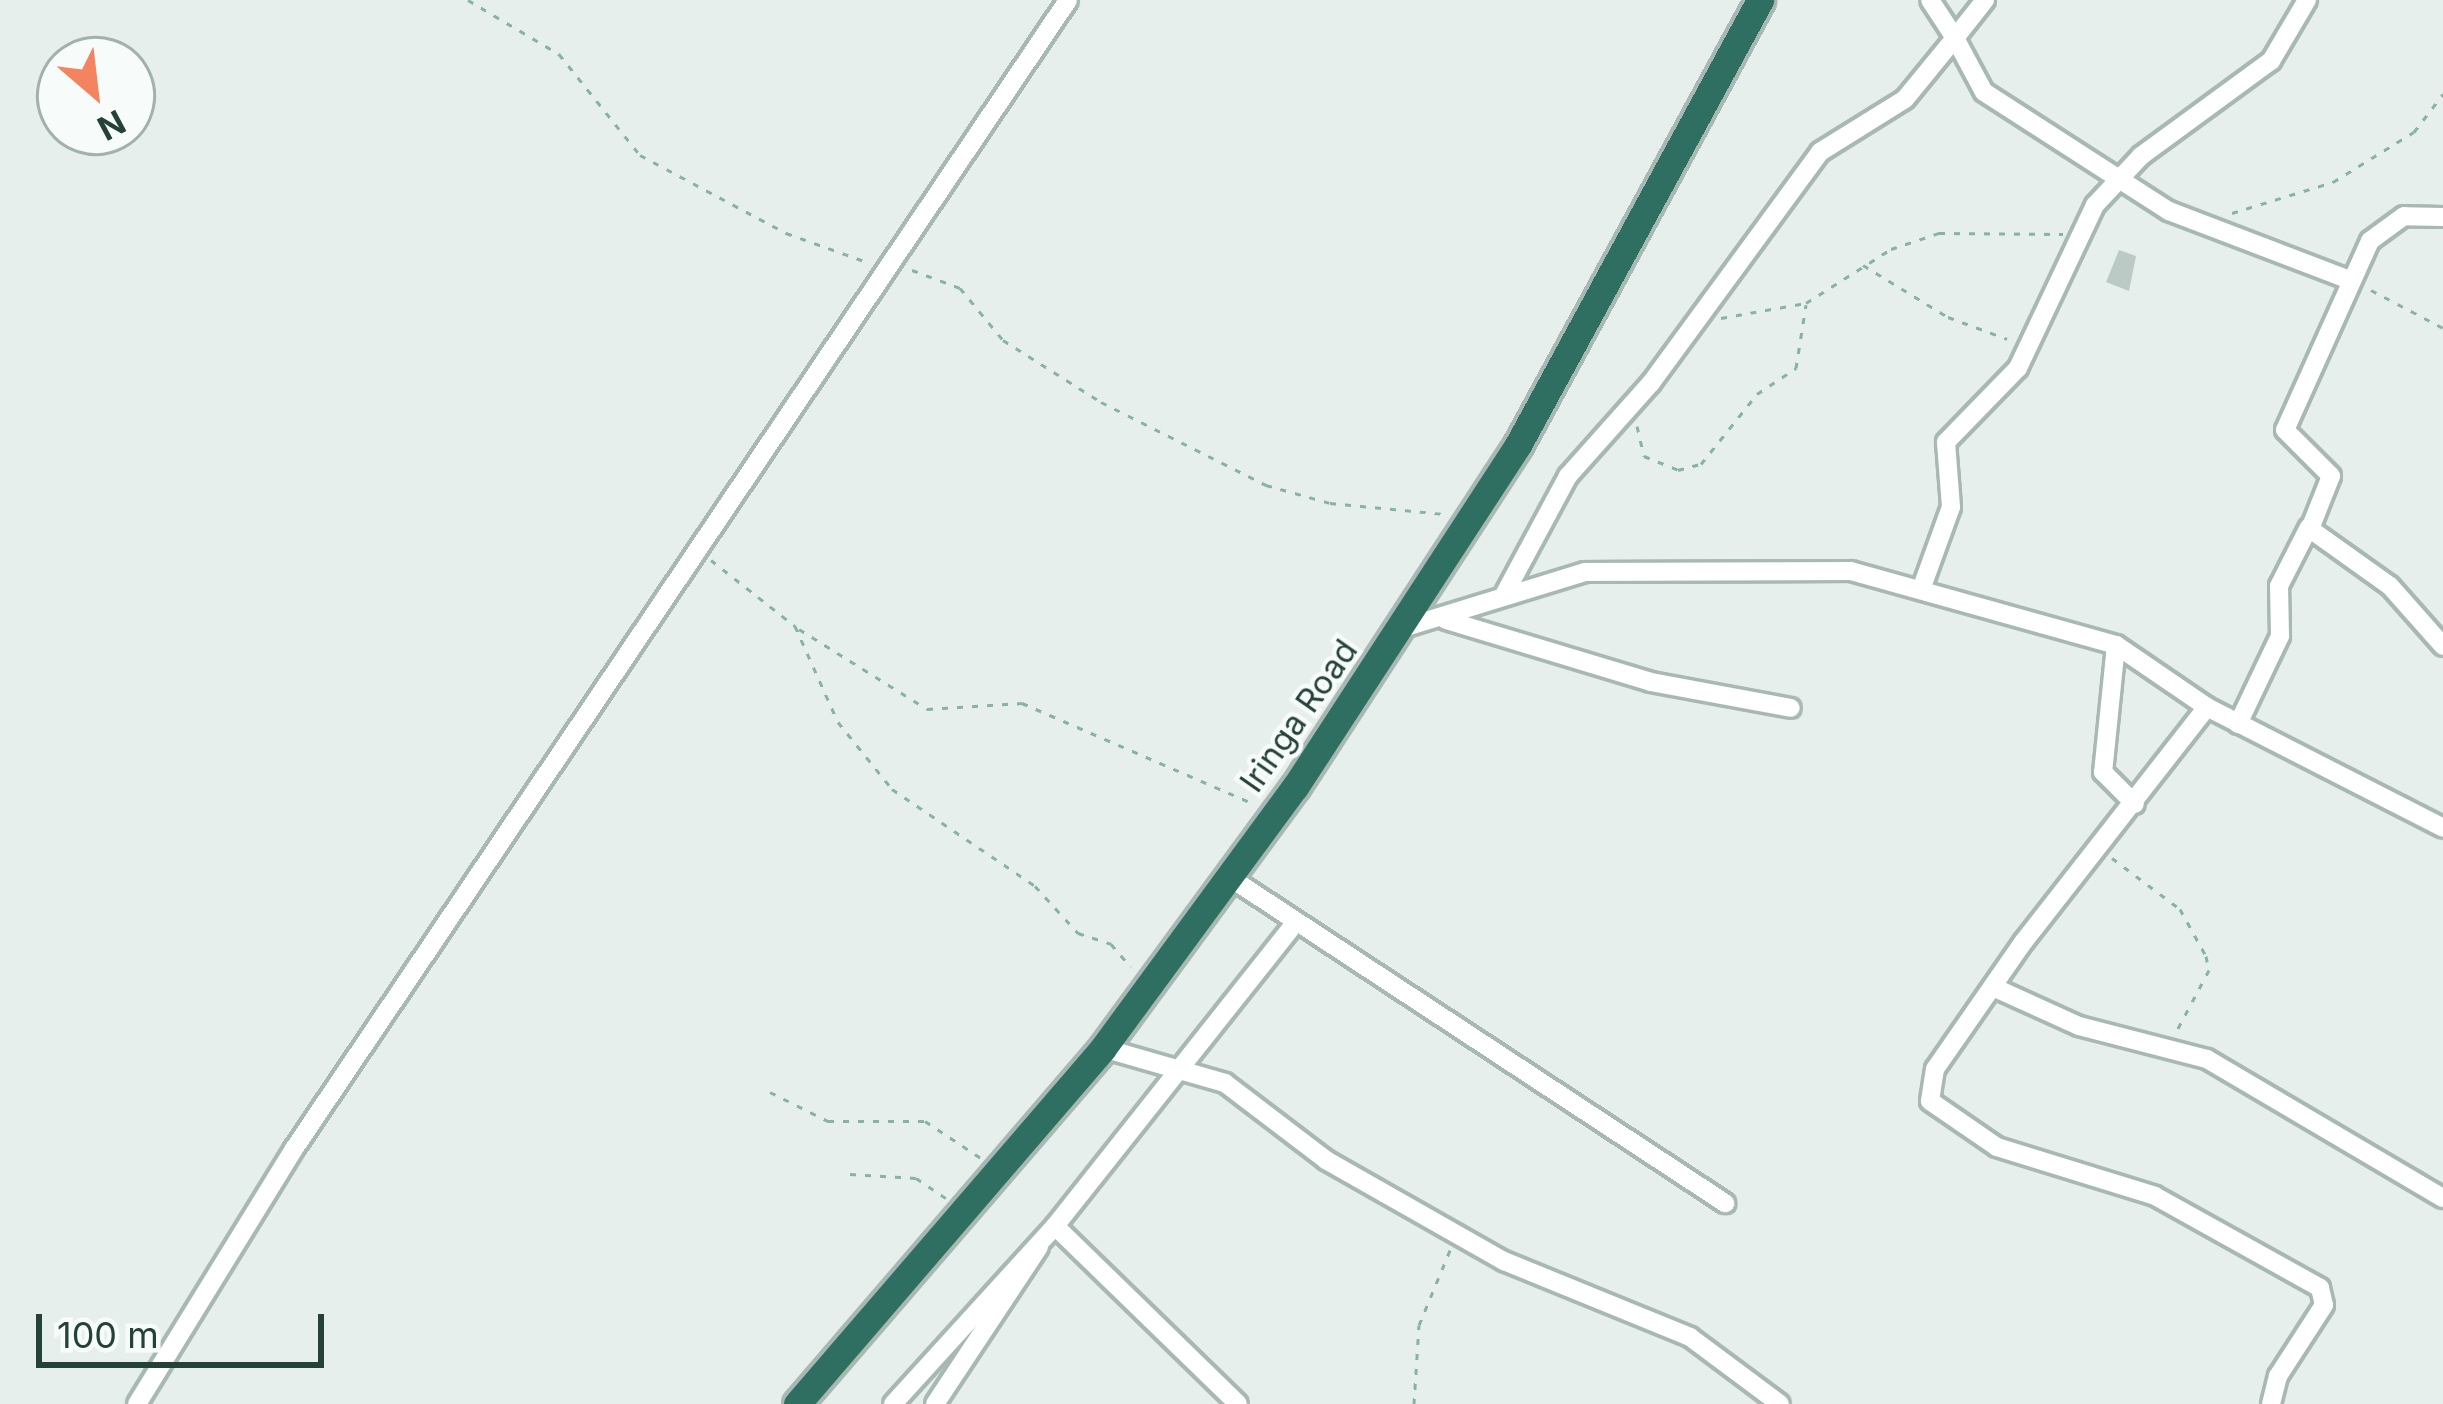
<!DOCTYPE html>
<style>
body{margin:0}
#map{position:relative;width:2443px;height:1404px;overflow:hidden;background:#e6efeb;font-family:Inter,sans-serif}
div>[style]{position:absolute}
.building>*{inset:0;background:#bbcac4}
.path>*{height:3px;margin-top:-1.5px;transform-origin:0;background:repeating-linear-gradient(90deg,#86b3a5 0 6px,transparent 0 15px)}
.roads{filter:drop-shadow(3px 0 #a8b8b2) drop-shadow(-3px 0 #a8b8b2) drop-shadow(0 3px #a8b8b2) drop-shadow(0 -3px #a8b8b2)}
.minor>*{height:18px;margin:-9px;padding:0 9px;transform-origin:9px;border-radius:9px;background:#fff}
.highway>*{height:27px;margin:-13.5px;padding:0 13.5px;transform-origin:13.5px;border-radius:13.5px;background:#2f6f62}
span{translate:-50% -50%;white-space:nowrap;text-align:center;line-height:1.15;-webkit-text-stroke:9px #f7fbf9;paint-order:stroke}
.street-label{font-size:33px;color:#24423a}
.north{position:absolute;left:36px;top:36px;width:120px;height:120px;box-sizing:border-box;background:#f7fbf9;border:3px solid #a3b1ad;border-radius:50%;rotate:152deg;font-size:33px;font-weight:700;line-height:48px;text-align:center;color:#24423a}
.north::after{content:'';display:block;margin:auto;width:42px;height:54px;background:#f4845f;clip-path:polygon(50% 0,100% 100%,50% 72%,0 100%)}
.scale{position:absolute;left:36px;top:1314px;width:288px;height:54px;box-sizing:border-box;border:6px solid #24423a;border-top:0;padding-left:15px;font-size:36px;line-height:42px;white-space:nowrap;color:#24423a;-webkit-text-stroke:9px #f7fbf9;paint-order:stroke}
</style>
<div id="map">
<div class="building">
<i style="clip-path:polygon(2119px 250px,2136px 256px,2129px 291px,2106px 282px)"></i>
</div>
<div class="path">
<i style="left:468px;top:0;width:106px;rotate:30.7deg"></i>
<i style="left:559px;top:54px;width:129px;rotate:51.3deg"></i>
<i style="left:640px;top:155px;width:166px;rotate:28.1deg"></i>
<i style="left:786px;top:233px;width:86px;rotate:19.7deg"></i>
<i style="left:2232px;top:213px;width:106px;rotate:-17.1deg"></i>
<i style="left:2333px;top:182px;width:95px;rotate:-31.7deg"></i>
<i style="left:2414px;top:132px;width:48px;rotate:-52.7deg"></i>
<i style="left:1863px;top:265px;width:100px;rotate:31.5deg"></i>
<i style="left:1948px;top:317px;width:63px;rotate:20.4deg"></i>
<i style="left:912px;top:270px;width:51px;rotate:20.6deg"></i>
<i style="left:960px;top:288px;width:67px;rotate:50.4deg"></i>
<i style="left:1003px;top:340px;width:116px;rotate:32.3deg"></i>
<i style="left:1101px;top:402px;width:185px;rotate:26.7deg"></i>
<i style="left:1266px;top:485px;width:66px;rotate:15.7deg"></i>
<i style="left:1330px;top:503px;width:116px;rotate:5.5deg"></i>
<i style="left:2371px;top:290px;width:81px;rotate:27.8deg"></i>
<i style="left:1721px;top:318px;width:86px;rotate:-10deg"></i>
<i style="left:1806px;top:303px;width:101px;rotate:-32.4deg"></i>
<i style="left:1891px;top:249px;width:51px;rotate:-18.4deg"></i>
<i style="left:1939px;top:233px;width:124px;rotate:0.5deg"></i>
<i style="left:1637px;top:426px;width:31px;rotate:77deg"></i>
<i style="left:1644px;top:456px;width:37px;rotate:22deg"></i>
<i style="left:1678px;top:470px;width:24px;rotate:-15deg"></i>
<i style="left:1701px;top:464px;width:90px;rotate:-51.3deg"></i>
<i style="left:1757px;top:394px;width:47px;rotate:-33.7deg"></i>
<i style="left:1796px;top:368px;width:64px;rotate:-81deg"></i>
<i style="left:711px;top:560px;width:107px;rotate:38.2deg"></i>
<i style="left:795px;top:626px;width:105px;rotate:65.9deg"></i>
<i style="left:838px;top:722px;width:86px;rotate:51.1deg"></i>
<i style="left:892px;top:789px;width:173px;rotate:34.1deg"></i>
<i style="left:1035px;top:886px;width:64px;rotate:47.5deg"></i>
<i style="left:1078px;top:933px;width:35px;rotate:18deg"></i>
<i style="left:1111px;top:944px;width:30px;rotate:49deg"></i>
<i style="left:799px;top:629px;width:151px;rotate:32deg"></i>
<i style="left:927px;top:709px;width:95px;rotate:-3.6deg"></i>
<i style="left:1022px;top:703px;width:251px;rotate:23.5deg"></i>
<i style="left:2112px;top:858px;width:85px;rotate:36.9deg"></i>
<i style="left:2180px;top:909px;width:54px;rotate:61deg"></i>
<i style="left:2206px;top:956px;width:14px;rotate:78deg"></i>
<i style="left:2209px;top:970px;width:70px;rotate:118deg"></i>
<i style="left:770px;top:1092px;width:65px;rotate:26.6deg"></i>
<i style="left:828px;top:1121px;width:97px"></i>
<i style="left:925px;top:1121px;width:67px;rotate:33.5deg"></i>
<i style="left:850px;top:1174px;width:66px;rotate:3.5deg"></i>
<i style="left:916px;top:1178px;width:36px;rotate:34deg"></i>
<i style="left:1414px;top:1404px;width:79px;rotate:-86.4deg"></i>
<i style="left:1419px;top:1325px;width:81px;rotate:-67.5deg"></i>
</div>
<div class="roads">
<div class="minor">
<i style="left:1985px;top:0;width:48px;rotate:128.3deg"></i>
<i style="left:1955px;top:38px;width:61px;rotate:61.8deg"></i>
<i style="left:1984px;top:92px;width:220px;rotate:32.8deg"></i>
<i style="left:2169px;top:211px;width:191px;rotate:20.9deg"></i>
<i style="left:2443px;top:217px;width:39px;rotate:-179deg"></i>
<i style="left:2404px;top:216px;width:42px;rotate:143.7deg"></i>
<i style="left:2370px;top:241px;width:207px;rotate:114.2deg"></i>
<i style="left:2285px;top:430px;width:65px;rotate:45deg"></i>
<i style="left:2331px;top:476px;width:57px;rotate:111.6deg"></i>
<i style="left:2310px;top:529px;width:98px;rotate:35.5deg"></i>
<i style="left:2390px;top:586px;width:80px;rotate:48.5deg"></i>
<i style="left:1922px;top:587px;width:85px;rotate:-70.1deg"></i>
<i style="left:1951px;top:507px;width:65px;rotate:-94.4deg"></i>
<i style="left:1946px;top:442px;width:103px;rotate:-45.8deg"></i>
<i style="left:2018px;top:368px;width:180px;rotate:-64.7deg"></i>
<i style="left:2095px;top:205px;width:67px;rotate:-46.8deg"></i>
<i style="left:2141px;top:156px;width:161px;rotate:-36.2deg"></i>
<i style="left:2271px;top:61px;width:71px;rotate:-59.5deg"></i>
<i style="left:1505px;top:593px;width:133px;rotate:-61.7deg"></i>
<i style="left:1568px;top:476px;width:125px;rotate:-48.3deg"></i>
<i style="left:1651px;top:383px;width:286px;rotate:-53.8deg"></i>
<i style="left:1820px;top:152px;width:100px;rotate:-31.9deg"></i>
<i style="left:1905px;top:99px;width:79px;rotate:-50.7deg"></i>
<i style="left:1955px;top:38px;width:45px;rotate:-123.3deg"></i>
<i style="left:1446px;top:620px;width:214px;rotate:16.8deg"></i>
<i style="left:1651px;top:682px;width:142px;rotate:10.5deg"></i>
<i style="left:1403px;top:628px;width:190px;rotate:-17.1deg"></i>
<i style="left:1585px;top:572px;width:266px;rotate:-0.2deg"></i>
<i style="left:1851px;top:571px;width:275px;rotate:15.6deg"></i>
<i style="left:2116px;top:645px;width:110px;rotate:34.3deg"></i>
<i style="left:2207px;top:707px;width:265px;rotate:27.1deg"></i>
<i style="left:2116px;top:645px;width:128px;rotate:95.8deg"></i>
<i style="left:2103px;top:772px;width:45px;rotate:45deg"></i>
<i style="left:2207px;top:707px;width:297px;rotate:128deg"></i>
<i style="left:2024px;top:941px;width:156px;rotate:124.8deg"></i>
<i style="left:1935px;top:1069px;width:32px;rotate:99deg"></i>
<i style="left:1930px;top:1101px;width:81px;rotate:34.5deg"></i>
<i style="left:1997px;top:1147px;width:165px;rotate:17.2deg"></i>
<i style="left:2155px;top:1196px;width:189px;rotate:29.1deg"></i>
<i style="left:2320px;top:1288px;width:17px;rotate:77deg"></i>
<i style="left:2324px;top:1305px;width:85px;rotate:122.9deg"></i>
<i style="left:2278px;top:1376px;width:29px;rotate:104deg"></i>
<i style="left:2238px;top:724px;width:98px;rotate:-64.5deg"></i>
<i style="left:2280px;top:636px;width:50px;rotate:-91.1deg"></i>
<i style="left:2279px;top:586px;width:66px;rotate:-63deg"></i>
<i style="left:1229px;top:877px;width:594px;rotate:33.32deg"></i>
<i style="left:1993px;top:987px;width:94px;rotate:24.4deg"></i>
<i style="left:2079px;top:1026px;width:132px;rotate:14.5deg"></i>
<i style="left:2207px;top:1059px;width:274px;rotate:30.5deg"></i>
<i style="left:1103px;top:1048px;width:127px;rotate:16deg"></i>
<i style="left:1225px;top:1083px;width:127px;rotate:37.3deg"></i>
<i style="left:1326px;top:1160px;width:205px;rotate:29.6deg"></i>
<i style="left:1504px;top:1261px;width:201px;rotate:22.2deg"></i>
<i style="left:1690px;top:1337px;width:112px;rotate:36.7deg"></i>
<i style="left:1055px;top:1226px;width:255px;rotate:44.2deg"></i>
<i style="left:137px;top:1404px;width:299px;rotate:-58.4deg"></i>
<i style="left:294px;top:1149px;width:1385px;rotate:-56.03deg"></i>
<i style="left:893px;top:1404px;width:241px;rotate:-47.7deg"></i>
<i style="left:1055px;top:1226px;width:387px;rotate:-51.6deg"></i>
<i style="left:935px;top:1404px;width:188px;rotate:-56.5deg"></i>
</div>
<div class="highway">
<i style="left:797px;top:1404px;width:469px;rotate:-49.3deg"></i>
<i style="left:1103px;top:1048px;width:324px;rotate:-53.7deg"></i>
<i style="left:1295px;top:787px;width:408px;rotate:-56.9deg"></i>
<i style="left:1518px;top:445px;width:507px;rotate:-61.46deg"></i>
</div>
</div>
<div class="street-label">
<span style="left:1299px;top:716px;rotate:-55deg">Iringa Road</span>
</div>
<div class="north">N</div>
<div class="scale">100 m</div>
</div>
